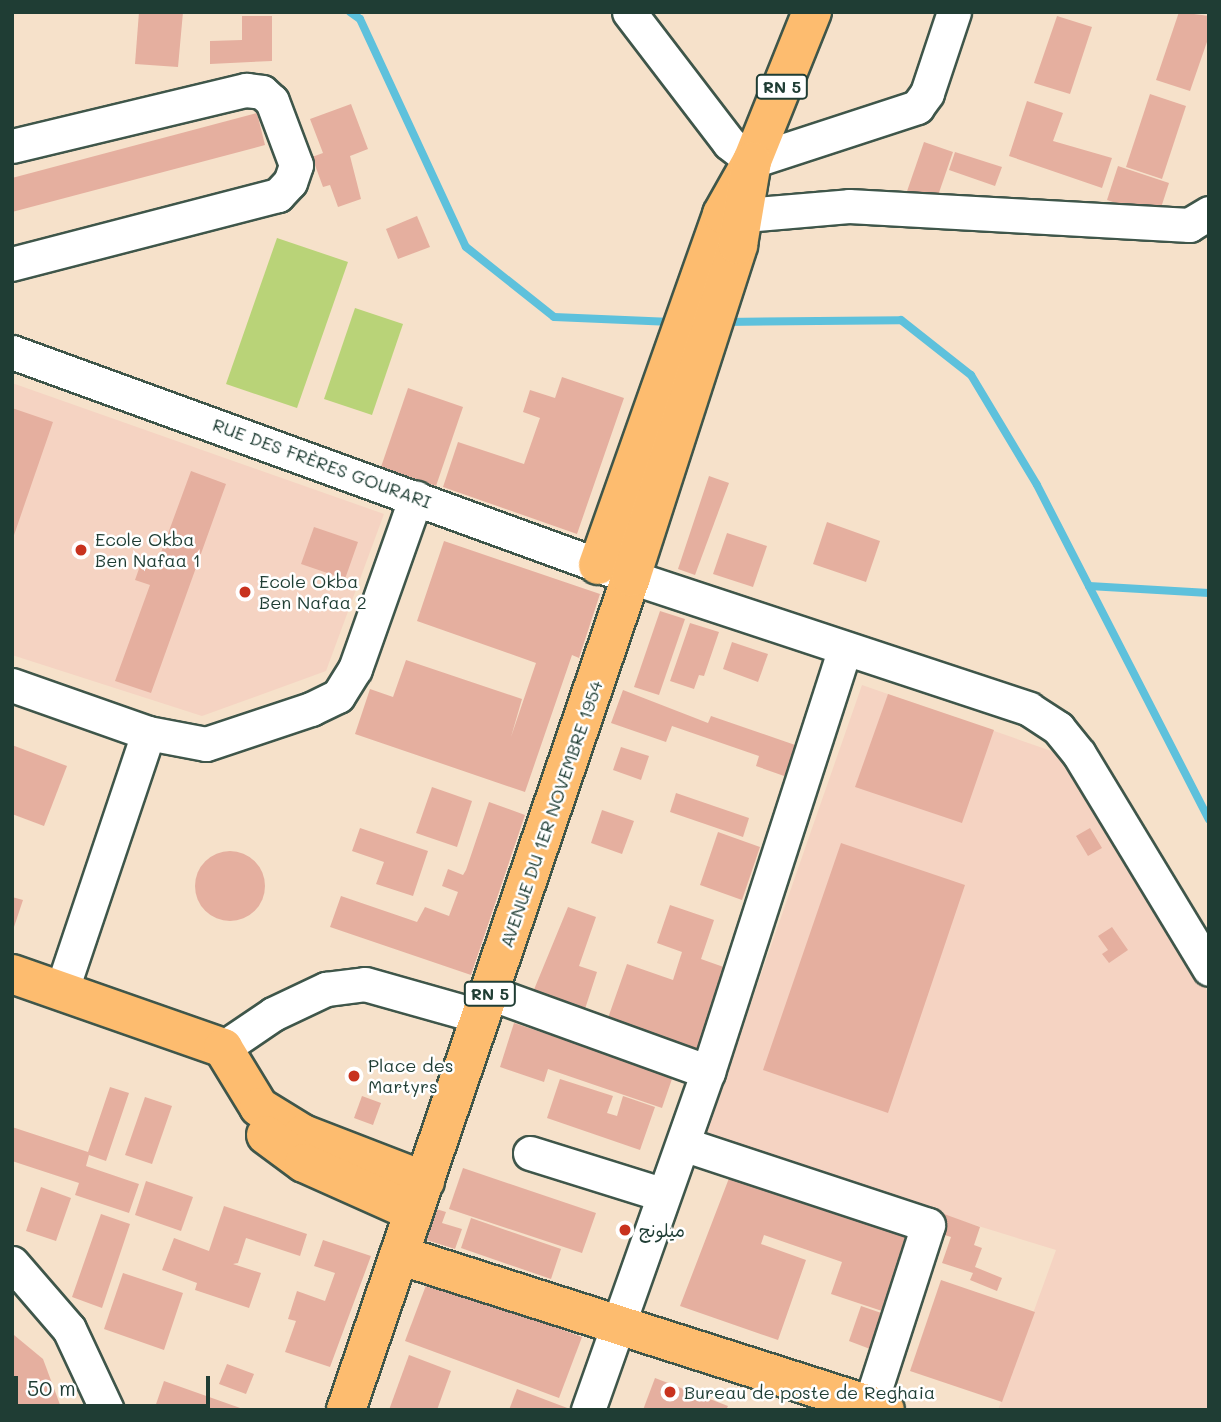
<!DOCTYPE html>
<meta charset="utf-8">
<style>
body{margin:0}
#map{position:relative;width:1221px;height:1422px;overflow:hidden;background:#f6e1ca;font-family:Mali,"Playpen Sans Arabic",sans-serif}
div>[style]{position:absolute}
.built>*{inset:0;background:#f5d3c2}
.green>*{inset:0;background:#b9d378}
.stream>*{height:8px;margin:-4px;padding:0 4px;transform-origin:4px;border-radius:4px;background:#5ec1dc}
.building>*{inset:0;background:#e5af9f}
.round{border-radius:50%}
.roads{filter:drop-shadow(2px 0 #3f564a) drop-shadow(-2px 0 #3f564a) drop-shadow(0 2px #3f564a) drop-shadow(0 -2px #3f564a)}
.minor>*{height:33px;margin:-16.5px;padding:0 16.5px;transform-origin:16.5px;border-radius:16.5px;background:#fff}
.major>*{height:38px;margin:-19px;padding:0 19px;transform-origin:19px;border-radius:19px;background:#fdbc6f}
.dots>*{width:19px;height:19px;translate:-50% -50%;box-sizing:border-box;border:4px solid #fff;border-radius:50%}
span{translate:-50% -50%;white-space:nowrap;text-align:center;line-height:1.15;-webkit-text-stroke:5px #fff;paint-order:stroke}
.shield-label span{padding:2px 5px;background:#fff;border:2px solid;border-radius:5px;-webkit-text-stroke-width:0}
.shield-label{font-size:16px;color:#1f3d34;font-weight:700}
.street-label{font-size:18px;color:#1f3d34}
.poi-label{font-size:18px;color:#1f3d34}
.left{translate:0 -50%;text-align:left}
.frame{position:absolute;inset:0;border:14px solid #1f3d34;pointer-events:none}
.scale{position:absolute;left:14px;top:1376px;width:196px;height:32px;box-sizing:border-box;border:4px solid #1f3d34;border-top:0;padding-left:9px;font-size:21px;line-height:24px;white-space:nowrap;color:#1f3d34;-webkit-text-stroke:5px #fff;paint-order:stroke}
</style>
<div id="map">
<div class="built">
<i style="clip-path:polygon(12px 383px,384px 514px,326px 671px,202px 716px,12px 655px)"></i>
<i style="clip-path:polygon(862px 685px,1060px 754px,1209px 994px,1209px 1410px,998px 1410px,1056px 1250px,703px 1141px)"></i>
</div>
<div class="green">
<i style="clip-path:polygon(277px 238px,348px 262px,297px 408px,226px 384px)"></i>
<i style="clip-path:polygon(355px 308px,403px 324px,372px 415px,324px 399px)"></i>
</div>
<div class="stream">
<i style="left:350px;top:12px;width:12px;rotate:35deg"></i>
<i style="left:360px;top:19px;width:251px;rotate:65.1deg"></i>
<i style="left:466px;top:247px;width:112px;rotate:38.5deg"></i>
<i style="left:554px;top:317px;width:118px;rotate:2.4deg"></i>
<i style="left:724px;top:322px;width:177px;rotate:-0.6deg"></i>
<i style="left:901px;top:320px;width:89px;rotate:38.2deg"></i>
<i style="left:971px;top:375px;width:128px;rotate:59deg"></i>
<i style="left:1037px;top:485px;width:376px;rotate:62.8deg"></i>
<i style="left:1089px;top:586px;width:120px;rotate:3.3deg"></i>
</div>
<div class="building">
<i style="clip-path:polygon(139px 12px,183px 12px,178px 67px,135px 64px)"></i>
<i style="clip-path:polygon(1179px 12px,1209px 16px,1209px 36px,1190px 91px,1156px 80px)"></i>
<i style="clip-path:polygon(242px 16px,272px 16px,272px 61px,210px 64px,210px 41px,242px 40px)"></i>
<i style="clip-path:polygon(1057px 16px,1092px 27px,1070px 94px,1034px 83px)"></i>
<i style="clip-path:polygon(1150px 94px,1186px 106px,1162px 179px,1126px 167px)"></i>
<i style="clip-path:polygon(1027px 101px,1063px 113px,1053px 141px,1112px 158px,1102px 188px,1009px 156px)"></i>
<i style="clip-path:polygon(351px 104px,368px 149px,350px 156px,361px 199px,338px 207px,330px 185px,323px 187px,312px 157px,323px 153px,310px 119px)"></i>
<i style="clip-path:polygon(257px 113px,265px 145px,12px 212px,12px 178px)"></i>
<i style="clip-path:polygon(924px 142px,953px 152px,933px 210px,904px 200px)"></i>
<i style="clip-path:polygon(955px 152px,1002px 167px,995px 186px,949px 170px)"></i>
<i style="clip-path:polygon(1118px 166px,1169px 183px,1158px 217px,1107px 200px)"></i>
<i style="clip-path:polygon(417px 216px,430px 247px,398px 259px,386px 229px)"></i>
<i style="clip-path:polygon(562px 377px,624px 398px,577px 534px,443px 487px,458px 442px,524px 464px,540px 418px,523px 412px,530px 390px,555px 398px)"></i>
<i style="clip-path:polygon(408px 388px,463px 407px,436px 486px,381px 467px)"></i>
<i style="clip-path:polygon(12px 408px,53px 422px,13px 538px,12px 538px)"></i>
<i style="clip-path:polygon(191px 471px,226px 484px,151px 693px,115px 681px,150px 585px,135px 580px,141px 563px,155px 569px)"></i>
<i style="clip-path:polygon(709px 476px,729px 483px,695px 575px,678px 569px)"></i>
<i style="clip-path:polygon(827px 522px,880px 541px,866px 582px,813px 564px)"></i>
<i style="clip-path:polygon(314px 527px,358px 542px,345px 579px,301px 564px)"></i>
<i style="clip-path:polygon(727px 533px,767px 546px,753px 587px,713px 574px)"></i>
<i style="clip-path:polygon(444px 541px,600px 594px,579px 658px,572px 655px,525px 792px,355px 734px,370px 689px,393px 697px,406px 660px,522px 699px,511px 737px,536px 663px,417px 621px)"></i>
<i style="clip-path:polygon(660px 611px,685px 619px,659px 695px,634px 687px)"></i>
<i style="clip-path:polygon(690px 623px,719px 632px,704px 676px,699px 675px,694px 689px,670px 681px)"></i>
<i style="clip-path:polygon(732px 642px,768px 654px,758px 682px,723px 669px)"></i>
<i style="clip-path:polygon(623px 690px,708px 723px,711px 716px,798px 746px,787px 777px,756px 766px,759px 756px,672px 726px,666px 742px,611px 723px)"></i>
<i style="clip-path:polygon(888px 694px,994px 730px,962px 823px,855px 787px)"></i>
<i style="clip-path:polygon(12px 745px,67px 766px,44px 826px,12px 814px)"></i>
<i style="clip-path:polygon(621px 747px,649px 756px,641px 780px,613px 770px)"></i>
<i style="clip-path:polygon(432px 787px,472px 801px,457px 847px,416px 833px)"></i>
<i style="clip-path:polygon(676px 793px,749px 818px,743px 837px,670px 812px)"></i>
<i style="clip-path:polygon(489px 802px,525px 815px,471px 975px,330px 927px,341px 896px,417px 922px,425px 907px,449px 916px,458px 892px,442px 886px,448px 869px,463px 875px,466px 870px)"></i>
<i style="clip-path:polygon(602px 810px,634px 821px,622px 854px,591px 843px)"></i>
<i style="clip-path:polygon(360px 828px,428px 851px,413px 896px,376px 884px,384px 862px,352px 851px)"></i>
<i style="clip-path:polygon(1090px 828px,1102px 848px,1088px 856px,1076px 836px)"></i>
<i style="clip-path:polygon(718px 832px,760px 847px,742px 900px,700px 885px)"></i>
<i style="clip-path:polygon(841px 843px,965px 885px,888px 1113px,763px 1070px)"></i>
<i class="round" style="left:195px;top:851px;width:70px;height:70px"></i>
<i style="clip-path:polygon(12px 897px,23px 900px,13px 930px,12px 930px)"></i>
<i style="clip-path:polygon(670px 905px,714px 920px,701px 959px,732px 970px,705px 1052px,608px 1018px,627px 964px,673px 980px,682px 952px,657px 943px)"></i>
<i style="clip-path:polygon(568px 907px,596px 917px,579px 966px,597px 972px,585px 1009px,533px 992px)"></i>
<i style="clip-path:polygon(1112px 927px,1128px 950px,1109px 963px,1102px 954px,1108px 950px,1098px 936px)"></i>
<i style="clip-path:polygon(514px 1023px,673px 1076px,662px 1108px,548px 1069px,544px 1082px,500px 1067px)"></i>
<i style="clip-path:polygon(560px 1079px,613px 1096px,607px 1113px,617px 1116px,623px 1096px,655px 1107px,640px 1150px,547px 1118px)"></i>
<i style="clip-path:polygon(110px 1087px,129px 1093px,106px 1161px,89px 1155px,86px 1166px,139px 1184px,129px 1213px,75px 1195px,79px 1183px,12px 1161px,12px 1127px,88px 1152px)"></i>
<i style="clip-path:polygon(362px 1096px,381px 1103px,373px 1125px,354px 1118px)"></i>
<i style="clip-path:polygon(145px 1097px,172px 1106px,152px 1164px,125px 1155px)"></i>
<i style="clip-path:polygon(463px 1168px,596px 1213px,582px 1253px,449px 1209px)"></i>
<i style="clip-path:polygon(731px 1173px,914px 1238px,888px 1313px,831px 1294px,842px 1262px,764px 1235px,761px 1244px,806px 1260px,778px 1340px,680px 1306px)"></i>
<i style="clip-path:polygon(146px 1181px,193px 1197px,181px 1231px,135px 1215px)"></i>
<i style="clip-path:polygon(41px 1187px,71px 1198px,56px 1241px,26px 1231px)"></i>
<i style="clip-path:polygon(224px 1206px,307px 1234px,300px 1256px,246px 1238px,238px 1263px,233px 1264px,261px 1273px,249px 1308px,195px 1290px,197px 1283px,162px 1270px,174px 1238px,209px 1251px)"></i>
<i style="clip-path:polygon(433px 1208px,446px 1212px,442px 1223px,462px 1229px,455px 1249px,423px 1239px)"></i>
<i style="clip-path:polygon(101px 1214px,130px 1224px,102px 1308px,72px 1297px)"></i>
<i style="clip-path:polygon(944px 1214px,980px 1227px,974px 1245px,982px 1248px,975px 1267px,1002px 1278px,997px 1291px,970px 1280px,973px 1273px,942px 1263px,951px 1237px,938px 1233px)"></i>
<i style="clip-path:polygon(471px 1218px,561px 1249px,551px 1279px,461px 1248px)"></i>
<i style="clip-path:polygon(323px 1240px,371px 1256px,330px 1367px,285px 1352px,296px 1321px,288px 1319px,297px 1291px,325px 1301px,335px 1273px,314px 1266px)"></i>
<i style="clip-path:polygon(123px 1273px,183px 1293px,164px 1350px,104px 1329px)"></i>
<i style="clip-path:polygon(428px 1280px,582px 1337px,559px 1398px,405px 1341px)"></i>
<i style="clip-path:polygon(941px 1280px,1035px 1312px,1002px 1402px,910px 1371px)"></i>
<i style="clip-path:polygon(861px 1306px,890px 1316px,878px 1352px,849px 1341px)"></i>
<i style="clip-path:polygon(14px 1335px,43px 1359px,62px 1410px,12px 1410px)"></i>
<i style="clip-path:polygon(409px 1355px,451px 1371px,437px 1410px,389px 1410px)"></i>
<i style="clip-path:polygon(227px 1364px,254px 1374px,246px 1394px,219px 1384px)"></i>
<i style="clip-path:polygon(655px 1378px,728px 1406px,726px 1410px,643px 1410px)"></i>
<i style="clip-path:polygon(164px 1381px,243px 1409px,242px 1410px,154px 1410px)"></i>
<i style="clip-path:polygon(517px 1389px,570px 1409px,570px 1410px,509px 1410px)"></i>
</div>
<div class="roads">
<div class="minor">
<i style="left:629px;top:12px;width:165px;rotate:52.6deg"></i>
<i style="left:729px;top:143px;width:29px;rotate:38deg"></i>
<i style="left:752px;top:161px;width:174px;rotate:-18.1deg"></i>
<i style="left:917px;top:107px;width:17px;rotate:-54deg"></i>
<i style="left:927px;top:93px;width:85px;rotate:-71.6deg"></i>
<i style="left:12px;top:146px;width:241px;rotate:-13.5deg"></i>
<i style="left:246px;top:90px;width:16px;rotate:7deg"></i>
<i style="left:262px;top:92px;width:13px;rotate:42deg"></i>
<i style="left:272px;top:101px;width:68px;rotate:69.4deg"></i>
<i style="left:296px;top:165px;width:18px;rotate:109deg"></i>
<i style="left:290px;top:182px;width:18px;rotate:133deg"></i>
<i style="left:278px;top:195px;width:275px;rotate:165.5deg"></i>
<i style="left:745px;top:215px;width:104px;rotate:-4.9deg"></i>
<i style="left:849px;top:206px;width:341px;rotate:3.2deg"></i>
<i style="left:1189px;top:225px;width:23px;rotate:-31deg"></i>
<i style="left:12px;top:352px;width:659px;rotate:19.98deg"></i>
<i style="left:631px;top:577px;width:419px;rotate:18.3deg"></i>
<i style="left:1029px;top:709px;width:35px;rotate:33deg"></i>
<i style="left:1058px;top:728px;width:33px;rotate:51deg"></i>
<i style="left:1079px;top:754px;width:251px;rotate:58.8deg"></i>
<i style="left:12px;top:685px;width:144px;rotate:19.4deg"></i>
<i style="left:148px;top:733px;width:59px;rotate:10.7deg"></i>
<i style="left:206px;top:744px;width:111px;rotate:-18.4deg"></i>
<i style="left:311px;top:709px;width:30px;rotate:-26deg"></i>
<i style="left:338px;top:696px;width:32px;rotate:-58deg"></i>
<i style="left:355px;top:669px;width:182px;rotate:-70.5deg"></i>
<i style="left:61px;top:992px;width:273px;rotate:-71.4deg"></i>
<i style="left:490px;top:993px;width:232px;rotate:19.9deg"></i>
<i style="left:223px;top:1048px;width:60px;rotate:-34.2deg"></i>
<i style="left:273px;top:1014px;width:59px;rotate:-25.3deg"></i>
<i style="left:326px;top:989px;width:39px;rotate:-7deg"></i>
<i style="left:365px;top:984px;width:122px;rotate:15.8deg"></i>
<i style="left:683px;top:1144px;width:258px;rotate:18.3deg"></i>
<i style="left:928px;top:1225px;width:189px;rotate:107.9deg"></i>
<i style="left:530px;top:1153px;width:140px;rotate:17.4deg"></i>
<i style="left:12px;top:1263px;width:87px;rotate:49.2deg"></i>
<i style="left:69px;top:1329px;width:89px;rotate:64.9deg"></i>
<i style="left:588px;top:1410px;width:359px;rotate:-70.5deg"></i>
<i style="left:708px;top:1072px;width:445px;rotate:-72.1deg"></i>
</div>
<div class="major">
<i style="left:598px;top:565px;width:372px;rotate:-70.5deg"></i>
<i style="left:722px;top:214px;width:61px;rotate:-60.5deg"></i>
<i style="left:752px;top:161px;width:161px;rotate:-68.1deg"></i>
<i style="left:12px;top:974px;width:224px;rotate:19.3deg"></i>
<i style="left:223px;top:1048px;width:69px;rotate:58.6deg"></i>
<i style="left:259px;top:1107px;width:52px;rotate:31.5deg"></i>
<i style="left:303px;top:1134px;width:131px;rotate:21.1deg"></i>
<i style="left:266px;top:1135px;width:47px;rotate:36.4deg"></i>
<i style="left:304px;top:1163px;width:120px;rotate:24deg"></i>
<i style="left:399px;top:1255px;width:510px;rotate:17.69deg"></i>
<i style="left:346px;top:1410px;width:880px;rotate:-71.11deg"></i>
<i style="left:631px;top:577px;width:349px;rotate:-72.1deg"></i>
<i style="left:738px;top:245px;width:85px;rotate:-80.5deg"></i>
</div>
</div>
<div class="dots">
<i style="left:81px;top:550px;background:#c8321e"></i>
<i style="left:245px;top:592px;background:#c8321e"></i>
<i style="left:354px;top:1076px;background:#c8321e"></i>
<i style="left:625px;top:1230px;background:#c8321e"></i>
<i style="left:670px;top:1392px;background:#c8321e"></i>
</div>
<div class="shield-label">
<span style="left:782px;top:87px">RN 5</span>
<span style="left:490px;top:994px">RN 5</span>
</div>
<div class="street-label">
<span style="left:322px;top:463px;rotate:20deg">RUE DES FRÈRES GOURARI</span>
<span style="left:551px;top:814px;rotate:-71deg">AVENUE DU 1ER NOVEMBRE 1954</span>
</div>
<div class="poi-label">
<span class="left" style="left:95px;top:550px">Ecole Okba<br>Ben Nafaa 1</span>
<span class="left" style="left:259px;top:592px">Ecole Okba<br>Ben Nafaa 2</span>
<span class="left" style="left:368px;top:1076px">Place des<br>Martyrs</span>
<span class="left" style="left:639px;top:1230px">ميلونج</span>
<span class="left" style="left:684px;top:1392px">Bureau de poste de Reghaia</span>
</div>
<div class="frame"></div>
<div class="scale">50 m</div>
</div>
